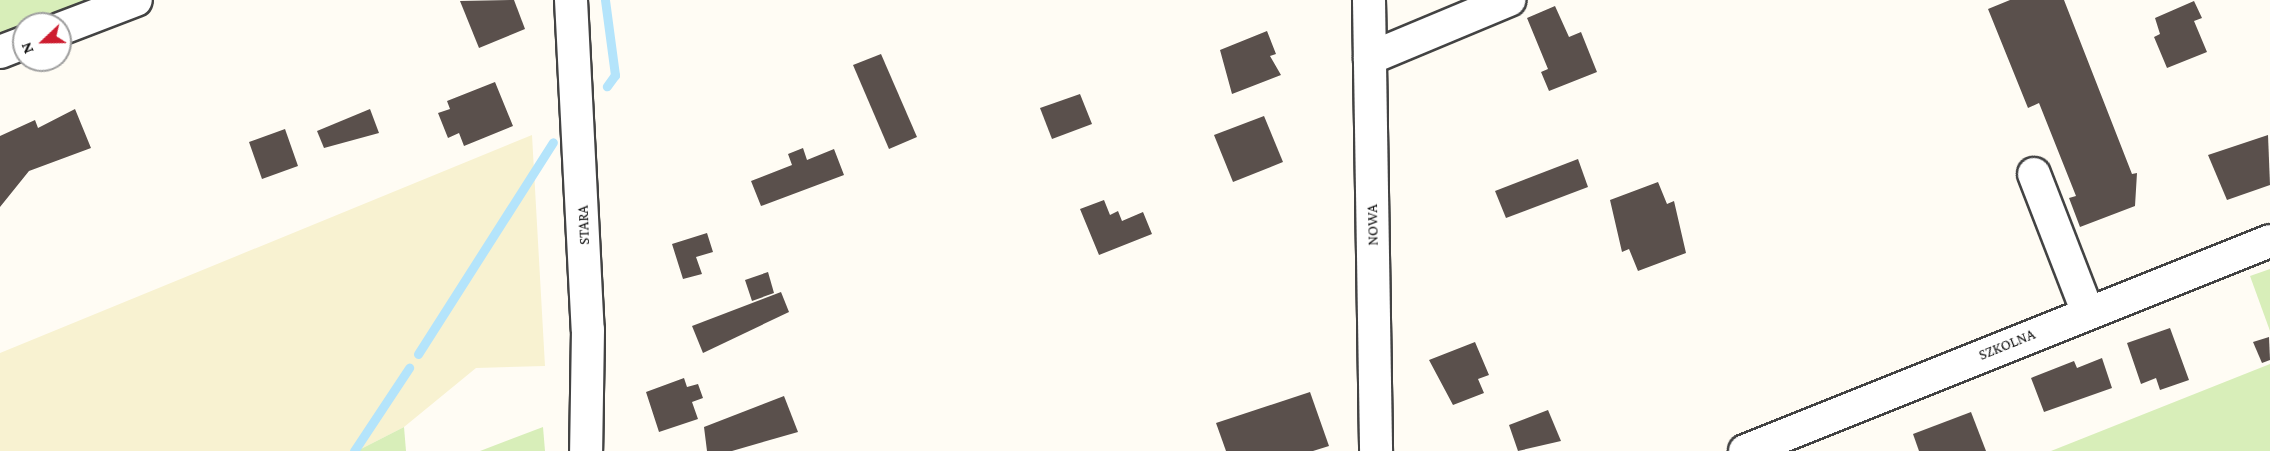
<!DOCTYPE html>
<style>
body{margin:0}
#map{position:relative;width:2270px;height:451px;overflow:hidden;background:#fffcf4;font-family:"Crimson Pro",serif}
div>[style]{position:absolute}
.farmland>*{inset:0;background:#f8f2d1}
.green>*{inset:0;background:#d8eeb9}
.stream>*{height:9px;margin:-4.5px;padding:0 4.5px;transform-origin:4.5px;border-radius:4.5px;background:#b4e4fb}
.building>*{inset:0;background:#5a504c}
.roads{filter:drop-shadow(2px 0 #434343) drop-shadow(-2px 0 #434343) drop-shadow(0 2px #434343) drop-shadow(0 -2px #434343)}
.minor>*{height:32px;margin:-16px;padding:0 16px;transform-origin:16px;border-radius:16px;background:#fff}
span{translate:-50% -50%;white-space:nowrap;text-align:center;line-height:1.15;-webkit-text-stroke:6px #fff;paint-order:stroke}
.street-label{font-size:15px;color:#101010}
.north{position:absolute;left:12px;top:12px;width:60px;height:60px;box-sizing:border-box;background:#fff;border:2px solid #9f9f9f;border-radius:50%;rotate:248deg;font-size:16px;font-weight:700;line-height:24px;text-align:center;color:#101010}
.north::after{content:'';display:block;margin:auto;width:21px;height:27px;background:#cd1c2f;clip-path:polygon(50% 0,100% 100%,50% 72%,0 100%)}
</style>
<div id="map">
<div class="farmland">
<i style="clip-path:polygon(532px 135px,545px 366px,476px 368px,404px 427px,357px 451px,0 451px,0 353px)"></i>
</div>
<div class="green">
<i style="clip-path:polygon(0 0,102px 0,42px 24px,24px 24px,24px 31px,0 41px)"></i>
<i style="clip-path:polygon(2270px 269px,2270px 331px,2250px 276px)"></i>
<i style="clip-path:polygon(2270px 364px,2270px 451px,2051px 451px)"></i>
<i style="clip-path:polygon(404px 427px,406px 451px,357px 451px)"></i>
<i style="clip-path:polygon(543px 427px,545px 451px,480px 451px)"></i>
</div>
<div class="stream">
<i style="left:605px;top:0;width:76px;rotate:82.4deg"></i>
<i style="left:615px;top:75px;width:14px;rotate:126deg"></i>
<i style="left:418px;top:354px;width:251px;rotate:-57.5deg"></i>
<i style="left:354px;top:451px;width:100px;rotate:-56.5deg"></i>
</div>
<div class="building">
<i style="clip-path:polygon(514px 0,525px 29px,479px 48px,460px 1px)"></i>
<i style="clip-path:polygon(2010px 0,2064px 0,2132px 174px,2137px 173px,2135px 206px,2080px 227px,2069px 198px,2076px 196px,2039px 103px,2028px 108px,1988px 9px)"></i>
<i style="clip-path:polygon(2194px 1px,2202px 18px,2194px 21px,2207px 52px,2167px 68px,2154px 37px,2160px 34px,2155px 18px)"></i>
<i style="clip-path:polygon(1555px 6px,1569px 37px,1581px 32px,1597px 72px,1549px 91px,1541px 72px,1548px 69px,1527px 18px)"></i>
<i style="clip-path:polygon(1267px 31px,1276px 54px,1270px 56px,1281px 75px,1232px 94px,1220px 50px)"></i>
<i style="clip-path:polygon(881px 54px,917px 137px,889px 149px,853px 65px)"></i>
<i style="clip-path:polygon(495px 82px,513px 126px,464px 146px,459px 133px,448px 138px,438px 113px,450px 109px,447px 101px)"></i>
<i style="clip-path:polygon(1080px 94px,1092px 124px,1052px 139px,1040px 108px)"></i>
<i style="clip-path:polygon(75px 109px,91px 148px,29px 171px,0 207px,0 136px,35px 120px,38px 128px)"></i>
<i style="clip-path:polygon(370px 109px,379px 133px,324px 148px,317px 131px)"></i>
<i style="clip-path:polygon(1264px 116px,1283px 162px,1233px 182px,1214px 135px)"></i>
<i style="clip-path:polygon(285px 129px,298px 166px,262px 179px,249px 142px)"></i>
<i style="clip-path:polygon(2268px 135px,2270px 185px,2227px 200px,2208px 155px)"></i>
<i style="clip-path:polygon(803px 148px,807px 160px,834px 149px,844px 175px,761px 206px,751px 181px,792px 165px,788px 154px)"></i>
<i style="clip-path:polygon(1578px 159px,1588px 187px,1506px 218px,1495px 191px)"></i>
<i style="clip-path:polygon(1658px 182px,1667px 204px,1674px 201px,1686px 253px,1638px 271px,1629px 249px,1622px 252px,1610px 200px)"></i>
<i style="clip-path:polygon(1104px 200px,1110px 215px,1118px 211px,1122px 221px,1143px 212px,1152px 234px,1099px 255px,1080px 209px)"></i>
<i style="clip-path:polygon(707px 233px,713px 252px,696px 257px,702px 274px,683px 279px,672px 244px)"></i>
<i style="clip-path:polygon(768px 272px,774px 293px,752px 301px,745px 280px)"></i>
<i style="clip-path:polygon(781px 292px,789px 312px,703px 353px,692px 326px)"></i>
<i style="clip-path:polygon(2170px 328px,2189px 380px,2160px 390px,2156px 378px,2141px 384px,2127px 343px)"></i>
<i style="clip-path:polygon(2269px 337px,2270px 360px,2262px 363px,2253px 342px)"></i>
<i style="clip-path:polygon(1475px 342px,1489px 375px,1478px 379px,1484px 393px,1453px 405px,1429px 360px)"></i>
<i style="clip-path:polygon(2102px 358px,2112px 388px,2044px 412px,2031px 378px,2074px 361px,2077px 368px)"></i>
<i style="clip-path:polygon(684px 378px,687px 387px,698px 384px,703px 398px,692px 402px,698px 419px,659px 432px,646px 392px)"></i>
<i style="clip-path:polygon(1310px 392px,1329px 446px,1313px 451px,1226px 451px,1216px 423px)"></i>
<i style="clip-path:polygon(784px 396px,798px 432px,732px 451px,707px 451px,704px 427px)"></i>
<i style="clip-path:polygon(1548px 410px,1561px 441px,1518px 451px,1509px 425px)"></i>
<i style="clip-path:polygon(1971px 412px,1986px 451px,1919px 451px,1913px 434px)"></i>
</div>
<div class="roads">
<div class="minor">
<i style="left:571px;top:0;width:330px;rotate:87.1deg"></i>
<i style="left:588px;top:330px;width:121px;rotate:90.9deg"></i>
<i style="left:1369px;top:0;width:451px;rotate:89.1deg"></i>
<i style="left:60px;top:29px;width:81px;rotate:-20.9deg"></i>
<i style="left:0;top:52px;width:26px;rotate:-21deg"></i>
<i style="left:1370px;top:58px;width:151px;rotate:-22.6deg"></i>
<i style="left:2034px;top:174px;width:149px;rotate:68.8deg"></i>
<i style="left:1745px;top:451px;width:565px;rotate:-21.8deg"></i>
</div>
</div>
<div class="street-label">
<span style="left:584px;top:225px;rotate:-92deg">STARA</span>
<span style="left:1373px;top:225px;rotate:-91deg">NOWA</span>
<span style="left:2007px;top:345px;rotate:-22deg">SZKOLNA</span>
</div>
<div class="north">N</div>
</div>
